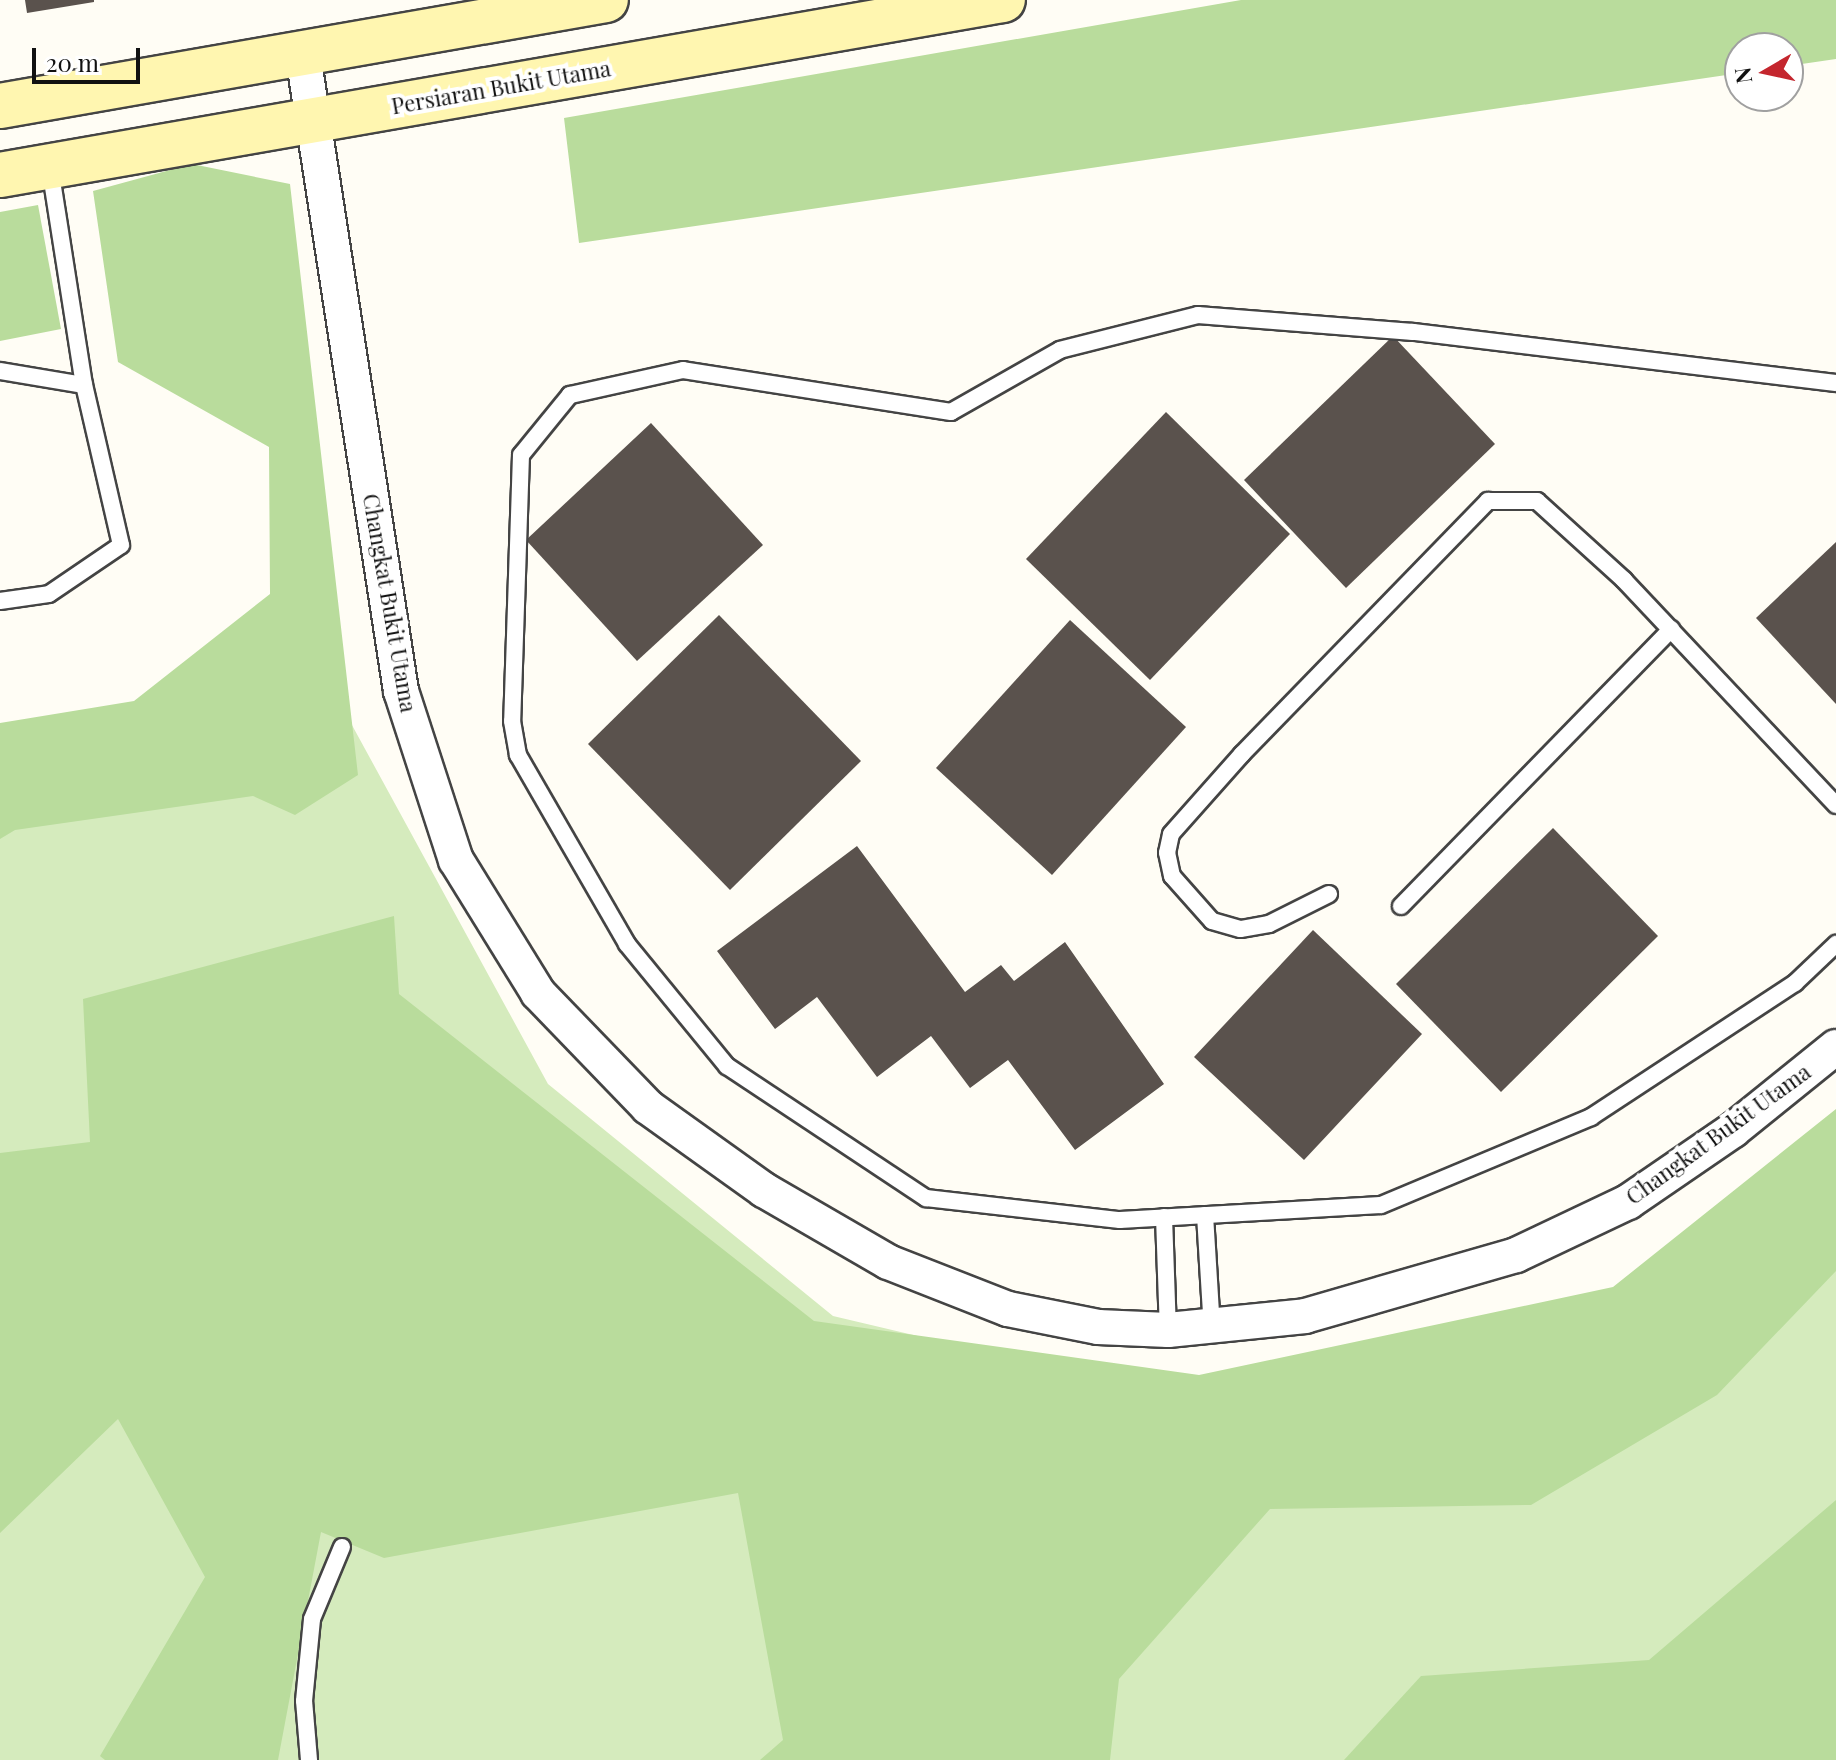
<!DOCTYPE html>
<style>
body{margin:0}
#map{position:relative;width:1836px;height:1760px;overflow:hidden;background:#fffdf5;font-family:"Playfair Display",serif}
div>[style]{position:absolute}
.green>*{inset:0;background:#d5ebbd}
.forest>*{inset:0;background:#b9dc9c}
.building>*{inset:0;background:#5a524d}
.roads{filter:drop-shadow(2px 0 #444) drop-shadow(-2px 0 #444) drop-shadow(0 2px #444) drop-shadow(0 -2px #444)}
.lane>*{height:16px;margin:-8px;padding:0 8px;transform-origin:8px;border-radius:8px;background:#fff}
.street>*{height:34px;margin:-17px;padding:0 17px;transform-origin:17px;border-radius:17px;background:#fff}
.secondary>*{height:44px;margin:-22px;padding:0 22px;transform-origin:22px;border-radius:22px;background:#fff6b0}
span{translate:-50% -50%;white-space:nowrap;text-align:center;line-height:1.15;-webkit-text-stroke:8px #fff;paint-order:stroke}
.street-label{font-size:22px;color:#111}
.north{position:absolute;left:1724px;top:32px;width:80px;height:80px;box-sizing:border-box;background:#fff;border:2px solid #a0a0a0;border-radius:50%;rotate:261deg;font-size:22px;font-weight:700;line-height:32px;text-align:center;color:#111}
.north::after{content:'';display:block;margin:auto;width:28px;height:36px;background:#c4262e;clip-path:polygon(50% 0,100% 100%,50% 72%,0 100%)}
.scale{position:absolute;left:32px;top:48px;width:108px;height:36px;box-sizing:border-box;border:4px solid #111;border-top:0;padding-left:10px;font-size:24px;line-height:28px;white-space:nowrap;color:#111;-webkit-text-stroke:6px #fff;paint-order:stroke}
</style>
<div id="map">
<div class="green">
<i style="clip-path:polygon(323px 672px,548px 1084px,833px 1316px,1222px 1408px,1639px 1305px,1836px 1136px,1836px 1717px,1810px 1760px,0 1760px,0 761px)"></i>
</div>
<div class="forest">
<i style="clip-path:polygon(1241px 0,1836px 0,1836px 59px,1788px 66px,1788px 48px,1740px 48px,1740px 73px,579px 243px,564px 118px)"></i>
<i style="clip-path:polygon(192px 164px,290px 184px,358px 775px,295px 815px,253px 796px,15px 830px,0 839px,0 723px,134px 701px,270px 594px,269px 447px,118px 362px,93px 191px)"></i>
<i style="clip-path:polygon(38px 205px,61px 329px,0 341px,0 212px)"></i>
<i style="clip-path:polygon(394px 916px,399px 994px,814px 1321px,1199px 1375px,1613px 1287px,1836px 1109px,1836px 1271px,1717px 1395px,1531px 1505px,1270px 1509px,1119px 1679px,1110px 1760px,760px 1760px,783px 1740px,738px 1493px,384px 1558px,321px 1532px,278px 1760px,105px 1760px,100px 1756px,205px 1577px,118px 1419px,0 1533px,0 1153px,90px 1142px,83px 999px)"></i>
<i style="clip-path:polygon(1836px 1500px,1836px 1760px,1344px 1760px,1421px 1676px,1649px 1660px)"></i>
</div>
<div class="building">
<i style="clip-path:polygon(25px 0,94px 0,94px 2px,27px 13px)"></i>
<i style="clip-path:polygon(1393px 336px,1495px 444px,1346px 588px,1244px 480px)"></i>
<i style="clip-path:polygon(1166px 412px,1290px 534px,1150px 680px,1026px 559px)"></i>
<i style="clip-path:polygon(651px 423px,763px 545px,637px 661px,526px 540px)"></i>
<i style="clip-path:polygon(1836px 542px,1836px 704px,1756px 618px)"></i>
<i style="clip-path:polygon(719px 615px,861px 761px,730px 890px,588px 744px)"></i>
<i style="clip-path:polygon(1070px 620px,1186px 727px,1052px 875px,936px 768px)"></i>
<i style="clip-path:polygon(1553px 828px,1658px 936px,1501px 1092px,1396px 984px)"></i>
<i style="clip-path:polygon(857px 846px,965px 992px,1001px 965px,1014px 981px,1065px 942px,1164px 1084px,1075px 1150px,1008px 1060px,970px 1088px,931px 1036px,877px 1077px,817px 997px,775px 1029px,717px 951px)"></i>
<i style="clip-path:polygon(1313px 930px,1422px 1034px,1304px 1160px,1194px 1057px)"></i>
</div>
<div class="roads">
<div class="lane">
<i style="left:0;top:371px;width:85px;rotate:9.5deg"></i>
<i style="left:1836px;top:383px;width:426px;rotate:-173.1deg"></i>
<i style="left:1413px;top:332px;width:216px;rotate:-175.5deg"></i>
<i style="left:1198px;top:315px;width:142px;rotate:165.8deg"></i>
<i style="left:1060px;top:350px;width:125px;rotate:150.4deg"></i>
<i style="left:951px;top:412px;width:271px;rotate:-171.1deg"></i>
<i style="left:683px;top:370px;width:116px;rotate:167.5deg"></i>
<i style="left:570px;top:395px;width:77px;rotate:129.2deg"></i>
<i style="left:521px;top:455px;width:266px;rotate:91.9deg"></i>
<i style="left:512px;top:721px;width:35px;rotate:80deg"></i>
<i style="left:518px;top:755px;width:218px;rotate:60deg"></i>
<i style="left:627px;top:944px;width:158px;rotate:50.7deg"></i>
<i style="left:727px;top:1066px;width:239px;rotate:33.6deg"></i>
<i style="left:926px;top:1198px;width:195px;rotate:6.5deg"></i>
<i style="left:1120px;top:1220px;width:261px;rotate:-3.3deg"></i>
<i style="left:1381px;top:1205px;width:228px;rotate:-22.7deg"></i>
<i style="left:1591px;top:1117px;width:244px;rotate:-33.3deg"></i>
<i style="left:1795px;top:983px;width:57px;rotate:-43.6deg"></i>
<i style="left:0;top:601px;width:49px;rotate:-8.1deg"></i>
<i style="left:49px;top:594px;width:87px;rotate:-34.2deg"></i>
<i style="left:121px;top:545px;width:164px;rotate:-103deg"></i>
<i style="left:84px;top:385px;width:221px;rotate:-98.9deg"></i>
<i style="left:1329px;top:894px;width:67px;rotate:153.4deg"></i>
<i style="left:1269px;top:924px;width:29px;rotate:170deg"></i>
<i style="left:1240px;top:929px;width:29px;rotate:-164deg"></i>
<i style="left:1212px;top:921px;width:60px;rotate:-131.6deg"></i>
<i style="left:1172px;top:876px;width:24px;rotate:-102deg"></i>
<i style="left:1167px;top:853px;width:19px;rotate:-78deg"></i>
<i style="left:1171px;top:834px;width:107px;rotate:-48.4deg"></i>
<i style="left:1242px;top:754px;width:353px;rotate:-45.8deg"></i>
<i style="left:1488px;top:501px;width:49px"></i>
<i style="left:1537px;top:501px;width:118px;rotate:42.2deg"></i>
<i style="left:1624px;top:580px;width:309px;rotate:46.7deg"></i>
<i style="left:1401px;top:906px;width:387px;rotate:-45.7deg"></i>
<i style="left:1205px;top:1215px;width:113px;rotate:86.5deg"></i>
<i style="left:1164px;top:1217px;width:113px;rotate:88deg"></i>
<i style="left:309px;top:1760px;width:59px;rotate:-94.8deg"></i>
<i style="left:304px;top:1701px;width:82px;rotate:-84.4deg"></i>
<i style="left:312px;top:1619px;width:78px;rotate:-67.4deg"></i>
</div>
<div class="street">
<i style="left:303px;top:55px;width:644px;rotate:81.24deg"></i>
<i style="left:401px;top:691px;width:178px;rotate:72deg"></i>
<i style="left:456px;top:860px;width:156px;rotate:58.3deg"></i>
<i style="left:538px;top:993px;width:158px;rotate:46deg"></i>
<i style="left:648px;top:1107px;width:143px;rotate:35.6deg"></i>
<i style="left:764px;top:1190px;width:143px;rotate:30.1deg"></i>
<i style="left:888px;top:1262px;width:129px;rotate:21.4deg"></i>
<i style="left:1008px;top:1309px;width:92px;rotate:11.3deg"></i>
<i style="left:1098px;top:1327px;width:70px;rotate:2.5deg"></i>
<i style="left:1168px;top:1330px;width:138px;rotate:-5.8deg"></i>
<i style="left:1305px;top:1316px;width:220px;rotate:-16.1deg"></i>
<i style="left:1516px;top:1255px;width:124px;rotate:-25.3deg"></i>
<i style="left:1628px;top:1202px;width:127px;rotate:-34.4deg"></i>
<i style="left:1733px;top:1130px;width:132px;rotate:-38.9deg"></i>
</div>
<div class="secondary">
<i style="left:0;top:106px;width:615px;rotate:-9.92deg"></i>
<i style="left:0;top:175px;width:1018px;rotate:-9.9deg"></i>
</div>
</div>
<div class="street-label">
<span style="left:501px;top:87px;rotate:-10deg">Persiaran Bukit Utama</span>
<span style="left:390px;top:603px;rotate:80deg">Changkat Bukit Utama</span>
<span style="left:1718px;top:1134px;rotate:-36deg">Changkat Bukit Utama</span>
</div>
<div class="north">N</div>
<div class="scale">20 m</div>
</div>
